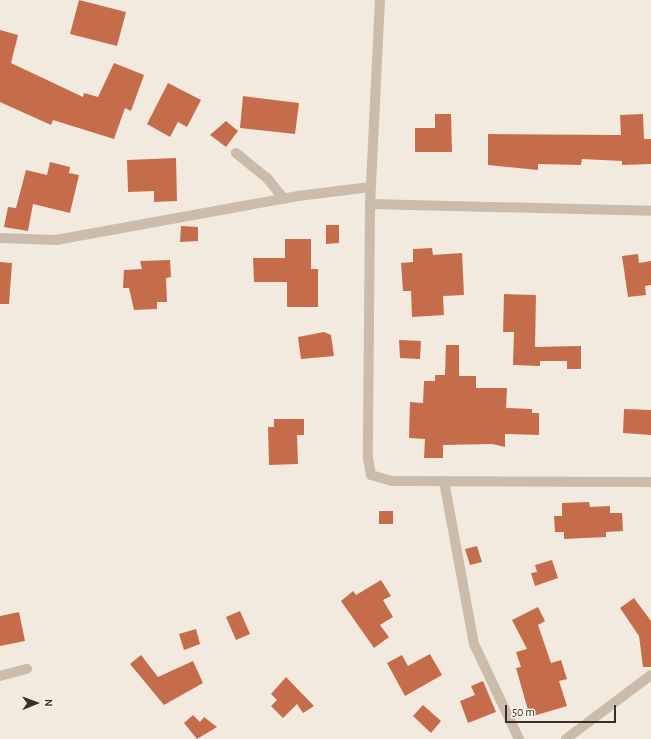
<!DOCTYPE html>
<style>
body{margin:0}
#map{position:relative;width:651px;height:739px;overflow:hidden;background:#f3eadf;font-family:"Alegreya Sans",sans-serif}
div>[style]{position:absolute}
.building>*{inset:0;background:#c56d4a}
.minor>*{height:10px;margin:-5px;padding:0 5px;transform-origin:5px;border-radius:5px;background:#cbbbaa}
span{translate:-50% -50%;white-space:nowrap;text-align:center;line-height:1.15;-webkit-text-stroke:3.5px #faf4eb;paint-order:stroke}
.north{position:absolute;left:16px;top:683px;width:40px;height:40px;-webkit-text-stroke:3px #faf4eb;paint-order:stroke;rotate:89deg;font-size:11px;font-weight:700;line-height:16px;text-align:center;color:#392f2a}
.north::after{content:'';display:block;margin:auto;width:14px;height:18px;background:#392f2a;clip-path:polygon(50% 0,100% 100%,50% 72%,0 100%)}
.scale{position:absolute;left:505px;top:705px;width:111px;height:18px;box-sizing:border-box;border:2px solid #392f2a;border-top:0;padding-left:5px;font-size:12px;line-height:14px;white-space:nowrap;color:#392f2a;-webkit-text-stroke:3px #faf4eb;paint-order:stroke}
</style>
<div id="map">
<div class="building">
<i style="clip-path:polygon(79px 0,126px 12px,117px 46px,70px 34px)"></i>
<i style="clip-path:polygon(0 30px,18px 35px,11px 63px,83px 97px,84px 93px,98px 97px,114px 63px,144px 75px,131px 111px,125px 108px,114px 139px,53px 120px,51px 125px,0 102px)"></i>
<i style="clip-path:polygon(168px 83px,201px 100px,187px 127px,178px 122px,170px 137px,147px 124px)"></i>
<i style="clip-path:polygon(243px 96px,299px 103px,295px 134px,240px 128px)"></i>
<i style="clip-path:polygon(435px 114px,451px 114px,452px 152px,415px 152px,415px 128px,435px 128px)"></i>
<i style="clip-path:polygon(643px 114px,644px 139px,651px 139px,651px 164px,622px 165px,622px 161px,582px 159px,581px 165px,538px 164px,538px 170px,488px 165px,488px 134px,621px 135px,620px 115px)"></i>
<i style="clip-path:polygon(226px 121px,238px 131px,226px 147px,210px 135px)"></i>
<i style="clip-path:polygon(176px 158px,177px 201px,154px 202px,154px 191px,128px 192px,127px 160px)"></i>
<i style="clip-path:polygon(50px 162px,70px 167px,69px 173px,79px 175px,70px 213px,33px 204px,28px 231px,4px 227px,8px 207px,16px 208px,26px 170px,47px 175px)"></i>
<i style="clip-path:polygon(326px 225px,339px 225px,339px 243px,326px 244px)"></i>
<i style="clip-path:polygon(181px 226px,198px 227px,198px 241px,180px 242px)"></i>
<i style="clip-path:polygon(285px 239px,311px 239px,311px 269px,318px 269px,318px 307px,287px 307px,287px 282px,254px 282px,253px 258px,285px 258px)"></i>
<i style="clip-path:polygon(432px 248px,433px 255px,462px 253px,464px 295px,443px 296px,444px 315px,412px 317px,411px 291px,403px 291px,401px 263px,413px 262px,413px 249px)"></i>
<i style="clip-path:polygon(638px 254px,639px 263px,651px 261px,651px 285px,645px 286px,646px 295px,628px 297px,622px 256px)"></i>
<i style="clip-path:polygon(170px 260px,171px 277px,166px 278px,167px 302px,157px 302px,157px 309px,134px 310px,129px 288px,123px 288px,124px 270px,142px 269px,140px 261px)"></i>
<i style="clip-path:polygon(0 262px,12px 263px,9px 304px,0 304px)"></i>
<i style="clip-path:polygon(504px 294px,536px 295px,535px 347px,581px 346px,581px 369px,567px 369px,567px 361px,540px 361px,540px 366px,513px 365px,514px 332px,503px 332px)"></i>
<i style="clip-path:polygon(324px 332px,331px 335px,334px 356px,301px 359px,298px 337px)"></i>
<i style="clip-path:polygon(399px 340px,421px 341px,420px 359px,400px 358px)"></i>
<i style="clip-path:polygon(446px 345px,459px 345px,459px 376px,476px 376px,476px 388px,507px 388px,506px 408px,532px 409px,532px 413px,539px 413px,539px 435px,505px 434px,505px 447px,492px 444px,443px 445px,443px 458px,424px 458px,425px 439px,409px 438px,410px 402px,423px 403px,424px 381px,435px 381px,435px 375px,445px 375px)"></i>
<i style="clip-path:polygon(624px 409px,651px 410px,651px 435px,623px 433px)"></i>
<i style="clip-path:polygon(274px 419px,304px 419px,304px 435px,297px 435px,298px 464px,269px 465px,268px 427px,274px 427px)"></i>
<i style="clip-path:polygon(589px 502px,590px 507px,610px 506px,610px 513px,622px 513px,623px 531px,606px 532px,606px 537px,564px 539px,564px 532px,555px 532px,554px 516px,562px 516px,562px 503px)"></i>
<i style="clip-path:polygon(379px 511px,393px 511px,393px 524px,379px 524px)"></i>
<i style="clip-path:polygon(477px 546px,482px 562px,470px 565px,465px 549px)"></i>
<i style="clip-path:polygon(552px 560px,558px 578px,535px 586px,531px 573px,537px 572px,535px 565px)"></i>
<i style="clip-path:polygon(381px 580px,391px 596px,383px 600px,393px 617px,380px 625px,389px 637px,374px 648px,341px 601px,353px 591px,356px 595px)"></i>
<i style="clip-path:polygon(634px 598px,651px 621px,651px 667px,643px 667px,639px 636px,620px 608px)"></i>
<i style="clip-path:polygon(538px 607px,545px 621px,538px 625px,551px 663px,561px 660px,567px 679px,559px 681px,567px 706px,530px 717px,516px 668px,521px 667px,516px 652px,527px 649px,512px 620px)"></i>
<i style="clip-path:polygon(240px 611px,250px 634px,236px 640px,226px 617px)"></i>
<i style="clip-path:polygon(19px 612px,25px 641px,0 646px,0 616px)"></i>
<i style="clip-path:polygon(196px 629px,200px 644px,184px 650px,179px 634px)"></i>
<i style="clip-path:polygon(430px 654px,442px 675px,405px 696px,387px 663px,402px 655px,408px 666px)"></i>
<i style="clip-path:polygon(141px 655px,158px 677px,193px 661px,203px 683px,164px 705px,130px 664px)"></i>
<i style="clip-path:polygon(286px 677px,314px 706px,303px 713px,297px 704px,283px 718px,271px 706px,277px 700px,271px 694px)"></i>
<i style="clip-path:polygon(483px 681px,496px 712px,468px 723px,460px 701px,475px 695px,471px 686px)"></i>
<i style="clip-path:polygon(423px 705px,441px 721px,431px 733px,413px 716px)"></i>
<i style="clip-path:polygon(193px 715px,200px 722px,204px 717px,217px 727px,197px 739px,184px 723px)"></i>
</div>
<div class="minor">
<i style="left:380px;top:0;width:204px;rotate:92.8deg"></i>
<i style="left:370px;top:204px;width:254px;rotate:90.5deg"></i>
<i style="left:368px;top:458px;width:17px;rotate:80deg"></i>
<i style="left:371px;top:475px;width:22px;rotate:16deg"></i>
<i style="left:392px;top:481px;width:259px;rotate:0.2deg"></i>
<i style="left:236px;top:153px;width:40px;rotate:39deg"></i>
<i style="left:267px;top:178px;width:27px;rotate:51deg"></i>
<i style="left:370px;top:204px;width:281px;rotate:1.4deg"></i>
<i style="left:0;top:238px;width:56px;rotate:2deg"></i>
<i style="left:56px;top:240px;width:246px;rotate:-10.3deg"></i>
<i style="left:298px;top:196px;width:73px;rotate:-7.1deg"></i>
<i style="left:444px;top:481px;width:166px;rotate:79.6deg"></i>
<i style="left:474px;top:644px;width:105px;rotate:64.7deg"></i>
<i style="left:0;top:676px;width:28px;rotate:-15deg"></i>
<i style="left:566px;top:739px;width:106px;rotate:-37deg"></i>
</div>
<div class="north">N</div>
<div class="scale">50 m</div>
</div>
